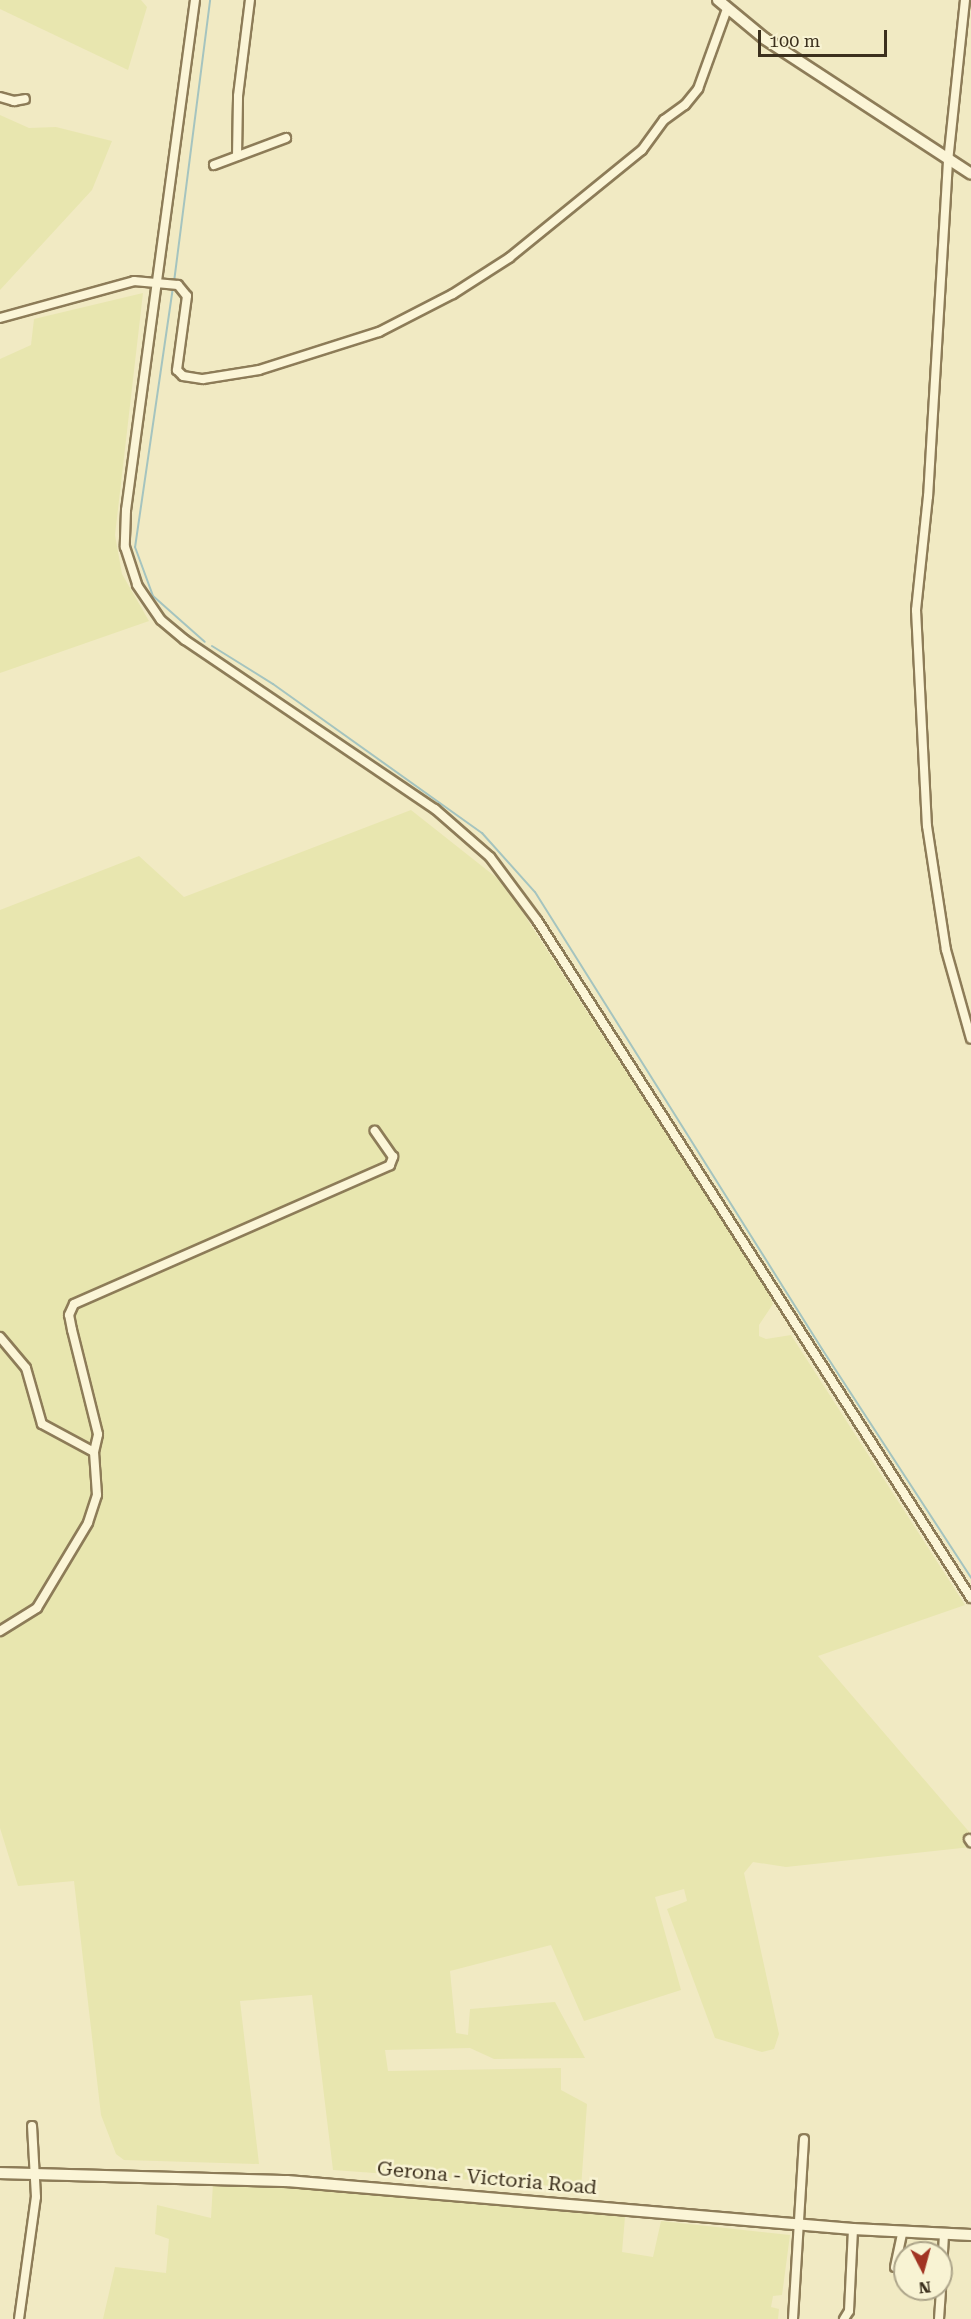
<!DOCTYPE html>
<style>
body{margin:0}
#map{position:relative;width:971px;height:2319px;overflow:hidden;background:#f1eac3;font-family:"Roboto Serif",serif}
div>[style]{position:absolute}
.farmland>*{inset:0;background:#e8e6af}
.stream>*{height:2px;margin:-1px;padding:0 1px;transform-origin:1px;border-radius:1px;background:#a5c4bf}
.roads{filter:drop-shadow(2px 0 #8d7c58) drop-shadow(-2px 0 #8d7c58) drop-shadow(0 2px #8d7c58) drop-shadow(0 -2px #8d7c58)}
.street>*{height:8px;margin:-4px;padding:0 4px;transform-origin:4px;border-radius:4px;background:#fbf5d7}
.secondary>*{height:10px;margin:-5px;padding:0 5px;transform-origin:5px;border-radius:5px;background:#fbf5d7}
span{translate:-50% -50%;white-space:nowrap;text-align:center;line-height:1.15;-webkit-text-stroke:5px #f8f3d3;paint-order:stroke}
.street-label{font-size:20px;color:#3c301d}
.north{position:absolute;left:893px;top:2241px;width:60px;height:60px;box-sizing:border-box;background:#f8f3d3;border:2px solid #ada58a;border-radius:50%;rotate:174deg;font-size:16px;font-weight:700;line-height:24px;text-align:center;color:#3c301d}
.north::after{content:'';display:block;margin:auto;width:21px;height:27px;background:#a13423;clip-path:polygon(50% 0,100% 100%,50% 72%,0 100%)}
.scale{position:absolute;left:758px;top:30px;width:129px;height:27px;box-sizing:border-box;border:3px solid #3c301d;border-top:0;padding-left:8px;font-size:18px;line-height:21px;white-space:nowrap;color:#3c301d;-webkit-text-stroke:4px #f8f3d3;paint-order:stroke}
</style>
<div id="map">
<div class="farmland">
<i style="clip-path:polygon(0 0,141px 0,147px 7px,128px 70px,0 9px)"></i>
<i style="clip-path:polygon(0 115px,29px 128px,56px 127px,112px 141px,92px 190px,0 290px)"></i>
<i style="clip-path:polygon(143px 293px,115px 535px,122px 574px,149px 621px,0 673px,0 359px,31px 345px,34px 319px)"></i>
<i style="clip-path:polygon(411px 810px,497px 878px,523px 913px,766px 1288px,773px 1304px,759px 1325px,759px 1336px,766px 1339px,791px 1335px,965px 1605px,818px 1656px,971px 1834px,971px 1847px,786px 1867px,753px 1862px,744px 1873px,779px 2034px,774px 2049px,762px 2052px,715px 2038px,667px 1909px,687px 1901px,684px 1889px,655px 1897px,681px 1990px,584px 2021px,551px 1945px,450px 1971px,456px 2033px,468px 2035px,470px 2009px,555px 2002px,585px 2058px,494px 2059px,470px 2048px,385px 2050px,388px 2071px,561px 2068px,561px 2090px,587px 2104px,581px 2188px,333px 2170px,312px 1995px,240px 2001px,259px 2164px,124px 2160px,116px 2154px,101px 2115px,74px 1881px,18px 1886px,0 1828px,0 910px,139px 856px,184px 897px)"></i>
<i style="clip-path:polygon(227px 2182px,625px 2217px,622px 2252px,653px 2257px,661px 2221px,790px 2235px,782px 2295px,773px 2296px,771px 2307px,779px 2309px,778px 2319px,103px 2319px,115px 2267px,166px 2273px,169px 2239px,155px 2234px,157px 2205px,211px 2218px,213px 2183px)"></i>
</div>
<div class="stream">
<i style="left:174px;top:282px;width:284px;rotate:-82.7deg"></i>
<i style="left:173px;top:287px;width:263px;rotate:98.3deg"></i>
<i style="left:135px;top:547px;width:52px;rotate:69.8deg"></i>
<i style="left:153px;top:596px;width:69px;rotate:41.5deg"></i>
<i style="left:212px;top:646px;width:72px;rotate:31.9deg"></i>
<i style="left:273px;top:684px;width:257px;rotate:35.5deg"></i>
<i style="left:482px;top:833px;width:79px;rotate:48.1deg"></i>
<i style="left:535px;top:892px;width:540px;rotate:57.87deg"></i>
<i style="left:822px;top:1349px;width:273px;rotate:56.9deg"></i>
</div>
<div class="roads">
<div class="street">
<i style="left:195px;top:0;width:515px;rotate:97.7deg"></i>
<i style="left:126px;top:510px;width:37px;rotate:92deg"></i>
<i style="left:125px;top:547px;width:40px;rotate:72deg"></i>
<i style="left:137px;top:585px;width:42px;rotate:55.6deg"></i>
<i style="left:161px;top:620px;width:31px;rotate:40deg"></i>
<i style="left:185px;top:640px;width:302px;rotate:34.1deg"></i>
<i style="left:435px;top:809px;width:73px;rotate:41.1deg"></i>
<i style="left:490px;top:857px;width:79px;rotate:53.3deg"></i>
<i style="left:537px;top:920px;width:805px;rotate:57.38deg"></i>
<i style="left:965px;top:0;width:162px;rotate:96deg"></i>
<i style="left:948px;top:161px;width:336px;rotate:93.4deg"></i>
<i style="left:928px;top:496px;width:115px;rotate:96deg"></i>
<i style="left:916px;top:610px;width:216px;rotate:87.1deg"></i>
<i style="left:927px;top:826px;width:125px;rotate:81.3deg"></i>
<i style="left:946px;top:950px;width:92px;rotate:74.3deg"></i>
<i style="left:0;top:97px;width:15px;rotate:16deg"></i>
<i style="left:14px;top:101px;width:11px;rotate:-10deg"></i>
<i style="left:237px;top:156px;width:60px;rotate:-89deg"></i>
<i style="left:238px;top:96px;width:97px;rotate:-82.9deg"></i>
<i style="left:214px;top:165px;width:77px;rotate:-20.6deg"></i>
<i style="left:0;top:318px;width:139px;rotate:-15.4deg"></i>
<i style="left:134px;top:281px;width:44px;rotate:5.2deg"></i>
<i style="left:178px;top:285px;width:14px;rotate:51deg"></i>
<i style="left:187px;top:296px;width:75px;rotate:97.7deg"></i>
<i style="left:177px;top:370px;width:8px;rotate:45deg"></i>
<i style="left:183px;top:376px;width:20px;rotate:9deg"></i>
<i style="left:203px;top:379px;width:57px;rotate:-9.1deg"></i>
<i style="left:259px;top:370px;width:126px;rotate:-17.6deg"></i>
<i style="left:379px;top:332px;width:83px;rotate:-27.2deg"></i>
<i style="left:453px;top:294px;width:67px;rotate:-32.7deg"></i>
<i style="left:509px;top:258px;width:171px;rotate:-39.1deg"></i>
<i style="left:642px;top:150px;width:37px;rotate:-54deg"></i>
<i style="left:664px;top:120px;width:26px;rotate:-36deg"></i>
<i style="left:685px;top:105px;width:21px;rotate:-51deg"></i>
<i style="left:698px;top:89px;width:85px;rotate:-70.1deg"></i>
<i style="left:0;top:1337px;width:40px;rotate:50deg"></i>
<i style="left:26px;top:1368px;width:58px;rotate:74.1deg"></i>
<i style="left:42px;top:1424px;width:59px;rotate:28.3deg"></i>
<i style="left:94px;top:1452px;width:43px;rotate:86deg"></i>
<i style="left:97px;top:1495px;width:29px;rotate:108deg"></i>
<i style="left:88px;top:1523px;width:99px;rotate:121deg"></i>
<i style="left:37px;top:1608px;width:44px;rotate:148.1deg"></i>
<i style="left:94px;top:1452px;width:18px;rotate:-77deg"></i>
<i style="left:98px;top:1434px;width:107px;rotate:-104deg"></i>
<i style="left:72px;top:1330px;width:15px;rotate:-101deg"></i>
<i style="left:69px;top:1315px;width:12px;rotate:-66deg"></i>
<i style="left:74px;top:1304px;width:345px;rotate:-23.7deg"></i>
<i style="left:390px;top:1165px;width:9px;rotate:-69deg"></i>
<i style="left:393px;top:1157px;width:32px;rotate:-125deg"></i>
<i style="left:969px;top:1839px;width:4px;rotate:56deg"></i>
<i style="left:895px;top:2267px;width:35px;rotate:-78deg"></i>
<i style="left:941px;top:2288px;width:54px;rotate:-86.8deg"></i>
<i style="left:19px;top:2319px;width:123px;rotate:-82.1deg"></i>
<i style="left:36px;top:2197px;width:71px;rotate:-93.2deg"></i>
<i style="left:793px;top:2319px;width:180px;rotate:-86.5deg"></i>
<i style="left:844px;top:2319px;width:9px;rotate:-58deg"></i>
<i style="left:849px;top:2311px;width:82px;rotate:-87.2deg"></i>
<i style="left:939px;top:2319px;width:30px;rotate:-86deg"></i>
</div>
<div class="secondary">
<i style="left:718px;top:0;width:61px;rotate:39.7deg"></i>
<i style="left:765px;top:39px;width:246px;rotate:33.2deg"></i>
<i style="left:0;top:2173px;width:287px;rotate:1.6deg"></i>
<i style="left:287px;top:2181px;width:568px;rotate:4.85deg"></i>
<i style="left:853px;top:2229px;width:118px;rotate:2.9deg"></i>
</div>
</div>
<div class="street-label">
<span style="left:487px;top:2178px;rotate:5deg">Gerona - Victoria Road</span>
</div>
<div class="north">N</div>
<div class="scale">100 m</div>
</div>
